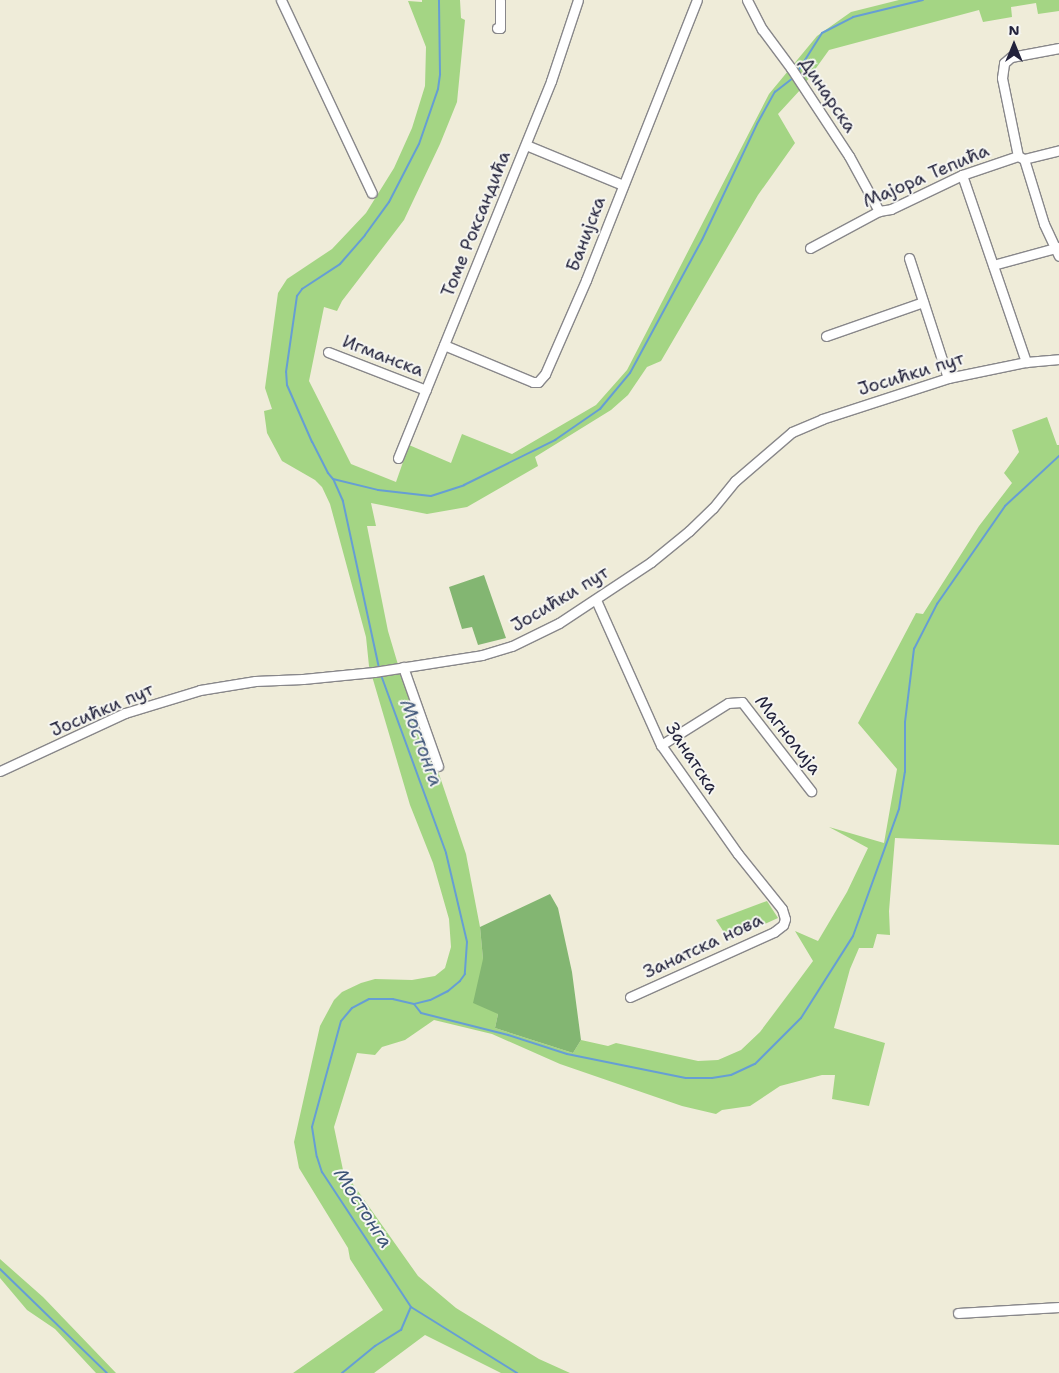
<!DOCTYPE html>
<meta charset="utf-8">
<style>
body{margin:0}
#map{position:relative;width:1059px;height:1373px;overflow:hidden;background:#efecd9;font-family:"Shantell Sans",sans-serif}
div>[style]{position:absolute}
.green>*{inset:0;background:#a4d584}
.forest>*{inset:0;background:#83b672}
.stream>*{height:2px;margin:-1px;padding:0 1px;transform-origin:1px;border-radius:1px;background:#669ed4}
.roads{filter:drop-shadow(1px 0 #88878a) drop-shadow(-1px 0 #88878a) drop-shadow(0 1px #88878a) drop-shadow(0 -1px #88878a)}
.street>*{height:9px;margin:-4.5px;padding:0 4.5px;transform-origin:4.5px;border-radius:4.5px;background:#fff}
span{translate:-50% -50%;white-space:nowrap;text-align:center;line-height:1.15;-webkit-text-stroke:4px #f6f6f2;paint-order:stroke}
.street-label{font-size:18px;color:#22223b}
.water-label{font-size:19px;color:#3d5478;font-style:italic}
.north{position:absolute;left:989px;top:20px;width:50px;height:50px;-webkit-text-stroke:4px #f6f6f2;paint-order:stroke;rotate:0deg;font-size:14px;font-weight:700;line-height:20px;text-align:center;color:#22223b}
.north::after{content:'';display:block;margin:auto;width:18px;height:22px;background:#22223b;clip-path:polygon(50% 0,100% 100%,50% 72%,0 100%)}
</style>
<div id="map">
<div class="green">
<i style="clip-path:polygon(422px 0,460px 0,461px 18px,465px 20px,457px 102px,440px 144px,404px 220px,342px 301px,337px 311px,324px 307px,309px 381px,351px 464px,396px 482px,409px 445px,451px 463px,462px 434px,512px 454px,596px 405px,627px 370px,769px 94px,817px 36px,851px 12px,899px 0,1059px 0,1059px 11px,1038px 14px,1036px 3px,1011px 7px,1012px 17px,983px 22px,979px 10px,829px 50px,801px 89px,778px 114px,795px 143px,758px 195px,661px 361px,647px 367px,628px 395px,611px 410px,535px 457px,538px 466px,467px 507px,427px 514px,371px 503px,376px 526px,367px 526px,388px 631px,402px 678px,440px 777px,466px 854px,480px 927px,483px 959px,498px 1014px,495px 1028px,573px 1053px,581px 1040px,608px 1046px,616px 1043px,698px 1061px,718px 1060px,741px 1050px,760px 1032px,796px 984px,813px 961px,795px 931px,818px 941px,847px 892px,868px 848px,829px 827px,884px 843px,897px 769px,858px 723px,916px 613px,923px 614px,979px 526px,1012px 483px,1004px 473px,1019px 452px,1012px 430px,1047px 417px,1057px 445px,1059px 445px,1059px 845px,895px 838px,889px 911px,890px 935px,877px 934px,873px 948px,859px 948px,850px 969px,834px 1028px,885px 1043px,869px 1106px,832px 1099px,835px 1075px,822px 1075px,780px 1086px,750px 1106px,722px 1110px,716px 1114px,682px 1106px,560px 1064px,492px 1034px,434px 1020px,405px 1040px,382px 1047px,375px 1055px,357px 1053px,334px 1127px,343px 1170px,418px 1276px,456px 1308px,539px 1359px,570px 1373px,501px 1373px,425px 1335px,374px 1373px,293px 1373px,383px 1310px,350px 1259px,348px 1248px,299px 1168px,294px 1142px,320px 1026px,334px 1000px,342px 992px,361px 983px,375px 979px,412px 980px,435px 976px,445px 968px,451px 947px,449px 919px,433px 863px,410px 805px,369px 666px,366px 637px,330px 504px,322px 487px,315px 480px,282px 461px,267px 433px,264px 411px,272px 409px,265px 388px,278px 293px,287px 279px,332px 249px,366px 213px,394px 168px,412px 128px,425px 86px,426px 47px,408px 1px,422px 2px)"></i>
<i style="clip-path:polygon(767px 901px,778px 918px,729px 940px,716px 920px)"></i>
<i style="clip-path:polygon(0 1259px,43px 1297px,116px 1373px,96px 1373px,55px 1329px,27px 1310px,0 1278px)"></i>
</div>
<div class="forest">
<i style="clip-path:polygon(484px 575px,506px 638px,478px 645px,472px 627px,462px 629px,449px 587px)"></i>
<i style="clip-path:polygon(550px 894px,558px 908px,572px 972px,581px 1040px,573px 1053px,495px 1028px,498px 1014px,473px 1003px,483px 959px,480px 927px)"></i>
</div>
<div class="stream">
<i style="left:798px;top:71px;width:45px;rotate:-57.7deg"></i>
<i style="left:822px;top:33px;width:35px;rotate:-27deg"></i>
<i style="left:853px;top:17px;width:72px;rotate:-13.7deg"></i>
<i style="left:333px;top:479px;width:46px;rotate:13.7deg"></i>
<i style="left:378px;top:490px;width:53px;rotate:6.5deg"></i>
<i style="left:431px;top:496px;width:35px;rotate:-18deg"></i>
<i style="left:464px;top:485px;width:102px;rotate:-26.3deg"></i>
<i style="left:555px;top:440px;width:55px;rotate:-34.6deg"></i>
<i style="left:600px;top:409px;width:47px;rotate:-50.2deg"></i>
<i style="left:630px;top:373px;width:151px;rotate:-61.6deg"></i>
<i style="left:702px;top:240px;width:128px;rotate:-64.6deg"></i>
<i style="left:757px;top:124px;width:37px;rotate:-61deg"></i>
<i style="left:775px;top:92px;width:24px;rotate:-38deg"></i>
<i style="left:379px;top:668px;width:171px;rotate:-102.2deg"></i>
<i style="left:343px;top:501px;width:24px;rotate:-114deg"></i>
<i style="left:333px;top:479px;width:8px;rotate:-130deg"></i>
<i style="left:328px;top:473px;width:35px;rotate:-117deg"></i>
<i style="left:312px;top:442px;width:62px;rotate:-113.7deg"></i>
<i style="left:287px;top:385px;width:13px;rotate:-94deg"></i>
<i style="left:286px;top:372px;width:77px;rotate:-81.8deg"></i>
<i style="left:297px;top:296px;width:9px;rotate:-54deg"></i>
<i style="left:302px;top:289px;width:45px;rotate:-33.3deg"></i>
<i style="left:340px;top:264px;width:38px;rotate:-49deg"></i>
<i style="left:365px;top:235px;width:41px;rotate:-54deg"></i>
<i style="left:389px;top:202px;width:65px;rotate:-62.7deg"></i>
<i style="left:419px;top:144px;width:58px;rotate:-70.9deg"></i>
<i style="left:438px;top:89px;width:15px;rotate:-82deg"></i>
<i style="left:440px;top:74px;width:74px;rotate:-90.8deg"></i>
<i style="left:381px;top:675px;width:189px;rotate:69.9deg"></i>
<i style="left:446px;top:853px;width:91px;rotate:76.7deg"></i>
<i style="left:467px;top:942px;width:32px;rotate:94deg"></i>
<i style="left:465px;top:974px;width:9px;rotate:126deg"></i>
<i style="left:460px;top:981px;width:16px;rotate:140deg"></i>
<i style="left:448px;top:991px;width:20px;rotate:153deg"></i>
<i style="left:430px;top:1000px;width:16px;rotate:166deg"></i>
<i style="left:414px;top:1004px;width:22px;rotate:-167deg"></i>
<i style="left:393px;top:999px;width:24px;rotate:180deg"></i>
<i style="left:369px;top:999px;width:19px;rotate:152deg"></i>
<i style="left:352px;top:1008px;width:17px;rotate:130deg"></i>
<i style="left:341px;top:1021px;width:110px;rotate:105.3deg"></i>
<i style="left:312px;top:1127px;width:30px;rotate:81deg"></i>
<i style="left:317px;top:1157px;width:16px;rotate:72deg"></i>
<i style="left:322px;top:1172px;width:162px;rotate:56.6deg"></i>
<i style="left:411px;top:1307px;width:125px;rotate:31.9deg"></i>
<i style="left:414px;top:1004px;width:11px;rotate:52deg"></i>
<i style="left:421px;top:1013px;width:90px;rotate:14.2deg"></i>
<i style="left:508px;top:1035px;width:62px;rotate:17.9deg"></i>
<i style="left:567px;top:1054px;width:121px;rotate:11.4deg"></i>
<i style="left:686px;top:1078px;width:26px"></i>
<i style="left:712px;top:1078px;width:19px;rotate:-9deg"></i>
<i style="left:731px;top:1075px;width:26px;rotate:-25deg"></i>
<i style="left:755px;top:1064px;width:65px;rotate:-45deg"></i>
<i style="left:801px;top:1018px;width:97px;rotate:-57.6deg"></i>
<i style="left:853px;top:936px;width:135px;rotate:-70.1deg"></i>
<i style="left:899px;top:809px;width:37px;rotate:-81deg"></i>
<i style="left:905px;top:772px;width:50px;rotate:-90deg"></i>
<i style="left:905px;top:722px;width:74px;rotate:-83deg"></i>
<i style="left:914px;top:649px;width:51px;rotate:-62.9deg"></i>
<i style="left:937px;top:604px;width:119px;rotate:-55.2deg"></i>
<i style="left:1005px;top:506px;width:74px;rotate:-42.8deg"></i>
<i style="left:0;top:1269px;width:149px;rotate:44.2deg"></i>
<i style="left:342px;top:1373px;width:43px;rotate:-39.3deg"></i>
<i style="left:375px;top:1346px;width:31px;rotate:-32deg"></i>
<i style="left:401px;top:1330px;width:25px;rotate:-67deg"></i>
</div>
<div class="roads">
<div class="street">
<i style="left:281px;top:0;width:213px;rotate:64.8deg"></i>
<i style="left:747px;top:0;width:33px;rotate:63deg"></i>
<i style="left:762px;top:29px;width:49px;rotate:53.4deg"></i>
<i style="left:791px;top:68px;width:105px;rotate:56.6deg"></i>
<i style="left:849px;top:156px;width:63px;rotate:61.4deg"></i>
<i style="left:497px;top:28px;width:3px"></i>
<i style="left:500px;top:28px;width:28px;rotate:-90deg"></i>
<i style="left:526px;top:145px;width:105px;rotate:22.4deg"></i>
<i style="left:1018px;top:156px;width:80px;rotate:-101.6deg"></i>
<i style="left:1002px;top:78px;width:15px;rotate:-82deg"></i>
<i style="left:1004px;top:63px;width:9px;rotate:-41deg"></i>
<i style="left:1011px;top:57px;width:49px;rotate:-10.6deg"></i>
<i style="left:1024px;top:159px;width:68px;rotate:72.9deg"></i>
<i style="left:1044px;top:224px;width:35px;rotate:65deg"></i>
<i style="left:962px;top:175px;width:198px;rotate:71.1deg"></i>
<i style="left:810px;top:248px;width:78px;rotate:-28.2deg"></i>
<i style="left:879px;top:211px;width:12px;rotate:-9deg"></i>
<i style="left:891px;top:209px;width:79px;rotate:-25.6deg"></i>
<i style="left:962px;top:175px;width:59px;rotate:-18.7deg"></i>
<i style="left:1018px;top:156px;width:7px;rotate:27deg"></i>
<i style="left:1024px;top:159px;width:36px;rotate:-14deg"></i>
<i style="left:909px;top:258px;width:126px;rotate:72deg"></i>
<i style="left:993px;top:265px;width:68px;rotate:-15.3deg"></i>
<i style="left:826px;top:336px;width:103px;rotate:-19.3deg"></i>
<i style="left:444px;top:345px;width:96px;rotate:22.6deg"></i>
<i style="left:533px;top:382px;width:5px"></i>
<i style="left:538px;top:382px;width:11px;rotate:-49deg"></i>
<i style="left:545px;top:374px;width:103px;rotate:-66.4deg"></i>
<i style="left:586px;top:280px;width:301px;rotate:-68.4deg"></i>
<i style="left:328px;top:352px;width:105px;rotate:21.2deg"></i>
<i style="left:398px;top:458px;width:407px;rotate:-67.9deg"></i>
<i style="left:551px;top:81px;width:85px;rotate:-71.6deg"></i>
<i style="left:596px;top:600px;width:159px;rotate:65.9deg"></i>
<i style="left:661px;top:745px;width:133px;rotate:54.8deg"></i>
<i style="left:738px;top:854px;width:70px;rotate:51.3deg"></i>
<i style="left:782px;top:909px;width:10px;rotate:73deg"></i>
<i style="left:785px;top:919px;width:6px;rotate:108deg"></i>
<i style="left:783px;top:925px;width:11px;rotate:142deg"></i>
<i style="left:774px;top:932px;width:158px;rotate:155.7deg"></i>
<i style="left:403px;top:667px;width:105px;rotate:70.5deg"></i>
<i style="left:661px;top:745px;width:79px;rotate:-32.1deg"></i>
<i style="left:728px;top:703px;width:14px;rotate:-4deg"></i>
<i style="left:742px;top:702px;width:113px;rotate:52.2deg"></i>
<i style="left:0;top:771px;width:138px;rotate:-24.9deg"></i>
<i style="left:125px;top:713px;width:78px;rotate:-17deg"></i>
<i style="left:200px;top:690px;width:56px;rotate:-9.3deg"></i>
<i style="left:255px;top:681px;width:48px;rotate:-2.4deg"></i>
<i style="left:303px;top:679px;width:71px;rotate:-5.6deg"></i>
<i style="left:374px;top:672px;width:109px;rotate:-8.9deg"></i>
<i style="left:482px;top:655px;width:31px;rotate:-17deg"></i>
<i style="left:512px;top:646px;width:52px;rotate:-26.1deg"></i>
<i style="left:559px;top:623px;width:110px;rotate:-33.5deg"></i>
<i style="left:651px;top:562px;width:49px;rotate:-39.2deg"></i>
<i style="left:689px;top:531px;width:33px;rotate:-44deg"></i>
<i style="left:713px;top:508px;width:35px;rotate:-51deg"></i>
<i style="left:735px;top:481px;width:75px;rotate:-40.7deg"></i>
<i style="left:792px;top:432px;width:33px;rotate:-23deg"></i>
<i style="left:822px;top:419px;width:133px;rotate:-18deg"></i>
<i style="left:948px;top:378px;width:80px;rotate:-11.6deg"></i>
<i style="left:1026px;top:362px;width:33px;rotate:-5deg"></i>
<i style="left:958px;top:1313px;width:101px;rotate:-3.4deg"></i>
</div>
</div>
<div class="street-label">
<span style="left:828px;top:95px;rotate:56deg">Динарска</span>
<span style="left:926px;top:176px;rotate:-23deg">Мајора Тепића</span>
<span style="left:476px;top:224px;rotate:-68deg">Томе Роксандића</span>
<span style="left:586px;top:234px;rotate:-69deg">Банијска</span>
<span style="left:383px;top:356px;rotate:21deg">Игманска</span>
<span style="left:911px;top:374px;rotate:-17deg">Јосићки пут</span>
<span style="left:560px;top:599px;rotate:-31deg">Јосићки пут</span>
<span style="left:102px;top:710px;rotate:-23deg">Јосићки пут</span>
<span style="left:788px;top:735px;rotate:52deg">Магнолија</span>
<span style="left:692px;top:758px;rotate:57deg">Занатска</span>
<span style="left:703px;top:946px;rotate:-25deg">Занатска нова</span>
</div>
<div class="water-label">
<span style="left:421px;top:743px;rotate:70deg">Мостонга</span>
<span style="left:363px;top:1208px;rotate:57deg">Мостонга</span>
</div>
<div class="north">N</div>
</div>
